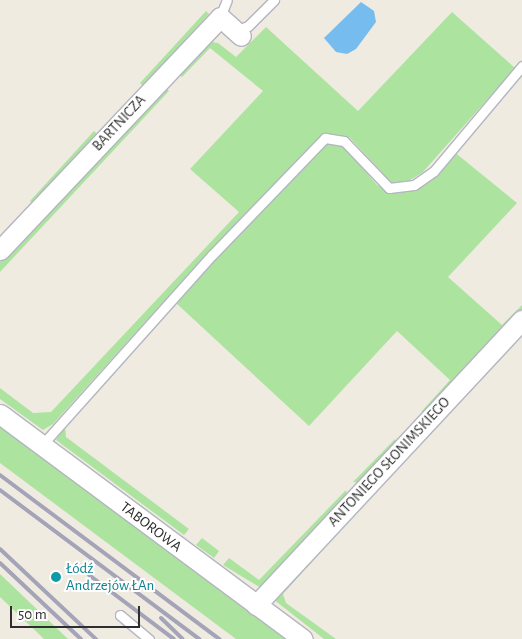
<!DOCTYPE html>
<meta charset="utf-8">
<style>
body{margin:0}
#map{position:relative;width:522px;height:639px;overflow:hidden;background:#efebe1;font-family:"Alegreya Sans",sans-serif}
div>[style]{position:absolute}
.green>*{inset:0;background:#ace49f}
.water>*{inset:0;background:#77bcee}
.roads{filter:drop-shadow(1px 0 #b4b5c1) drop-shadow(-1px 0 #b4b5c1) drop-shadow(0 1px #b4b5c1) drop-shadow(0 -1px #b4b5c1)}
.lane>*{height:9px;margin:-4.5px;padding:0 4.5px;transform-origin:4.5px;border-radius:4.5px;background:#fff}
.street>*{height:19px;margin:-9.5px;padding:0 9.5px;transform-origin:9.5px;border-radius:9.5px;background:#fff}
.rail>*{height:4px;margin:-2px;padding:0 2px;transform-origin:2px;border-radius:2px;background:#a4a3b8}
.dots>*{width:14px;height:14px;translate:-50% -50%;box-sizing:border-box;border:2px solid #fff;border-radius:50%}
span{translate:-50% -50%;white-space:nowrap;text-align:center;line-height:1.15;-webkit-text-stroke:4px #fff;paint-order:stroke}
.street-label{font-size:15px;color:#2e2e2e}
.culture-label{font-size:15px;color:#0d838f}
.left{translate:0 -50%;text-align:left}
.scale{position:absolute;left:10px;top:606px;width:130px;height:22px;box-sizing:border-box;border:2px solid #2e2e2e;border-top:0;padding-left:6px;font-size:15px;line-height:18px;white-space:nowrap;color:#2e2e2e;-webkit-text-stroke:4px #fff;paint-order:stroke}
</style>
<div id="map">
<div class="green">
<i style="clip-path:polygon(206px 11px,209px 14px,143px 86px,140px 83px)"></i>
<i style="clip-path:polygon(452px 12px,515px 68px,423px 172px,407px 182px,391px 182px,349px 137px,322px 136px,201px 260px,53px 424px,43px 430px,0 399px,0 388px,33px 413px,51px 412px,239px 212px,190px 169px,263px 91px,210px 48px,182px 77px,175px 72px,207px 41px,218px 43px,236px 57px,266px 27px,358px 111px)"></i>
<i style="clip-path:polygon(163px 86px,169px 91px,0 272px,0 259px)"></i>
<i style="clip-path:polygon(94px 131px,98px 135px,33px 204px,30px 201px)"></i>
<i style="clip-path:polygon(330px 141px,343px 146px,377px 185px,396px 192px,428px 181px,453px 151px,517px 203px,448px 277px,502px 325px,522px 305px,522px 310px,426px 412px,421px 412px,450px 380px,397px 331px,309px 426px,176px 303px,294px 174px)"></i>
<i style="clip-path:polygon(0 422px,292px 639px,236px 639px,0 463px)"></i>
<i style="clip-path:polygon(65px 425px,66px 437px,189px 529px,184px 535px,56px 440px)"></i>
<i style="clip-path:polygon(395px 439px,397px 444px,360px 483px,353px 482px)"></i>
<i style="clip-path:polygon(346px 490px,347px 497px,261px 588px,223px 565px,229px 558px,259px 580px)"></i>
<i style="clip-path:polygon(334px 531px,337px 534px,283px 594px,286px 603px,336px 639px,324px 639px,273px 599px)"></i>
<i style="clip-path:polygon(202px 538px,219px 551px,214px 558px,196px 545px)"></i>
<i style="clip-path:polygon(0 574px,68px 639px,44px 639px,0 597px)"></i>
</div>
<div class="water">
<i style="clip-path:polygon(361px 2px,374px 11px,376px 22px,356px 49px,347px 54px,336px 52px,324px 38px)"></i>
</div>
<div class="roads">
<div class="lane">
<i style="left:220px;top:17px;width:18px;rotate:-68deg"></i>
<i style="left:235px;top:31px;width:14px;rotate:-21deg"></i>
<i style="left:248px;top:26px;width:37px;rotate:-45deg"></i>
<i style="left:42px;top:445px;width:255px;rotate:-48.2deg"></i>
<i style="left:212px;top:255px;width:163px;rotate:-46deg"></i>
<i style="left:325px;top:138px;width:19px;rotate:9deg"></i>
<i style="left:344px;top:141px;width:65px;rotate:46.2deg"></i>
<i style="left:389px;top:188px;width:25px;rotate:-7deg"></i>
<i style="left:414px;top:185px;width:24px;rotate:-35deg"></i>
<i style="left:434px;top:171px;width:137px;rotate:-50deg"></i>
<i style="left:120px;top:615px;width:38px;rotate:40deg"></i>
</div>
<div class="street">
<i style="left:0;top:250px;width:320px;rotate:-46.6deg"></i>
<i style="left:220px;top:17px;width:28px;rotate:42deg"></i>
<i style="left:0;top:414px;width:377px;rotate:36.6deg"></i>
<i style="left:256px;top:605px;width:390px;rotate:-47deg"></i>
</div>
</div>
<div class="rail">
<i style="left:0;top:475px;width:274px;rotate:36.8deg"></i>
<i style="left:0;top:490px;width:249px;rotate:36.8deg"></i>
<i style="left:0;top:549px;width:132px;rotate:43.2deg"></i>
<i style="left:0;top:563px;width:111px;rotate:43.2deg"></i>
<i style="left:89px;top:575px;width:106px;rotate:37deg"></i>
<i style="left:161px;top:618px;width:30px;rotate:44deg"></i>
</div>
<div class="dots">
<i style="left:56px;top:577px;background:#0f9aa8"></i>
</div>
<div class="street-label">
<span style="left:119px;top:123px;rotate:-47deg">BARTNICZA</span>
<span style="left:389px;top:462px;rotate:-47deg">ANTONIEGO SŁONIMSKIEGO</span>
<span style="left:151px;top:527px;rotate:37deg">TABOROWA</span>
</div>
<div class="culture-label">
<span class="left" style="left:66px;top:577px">Łódź<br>Andrzejów ŁAn</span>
</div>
<div class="scale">50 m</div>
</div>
